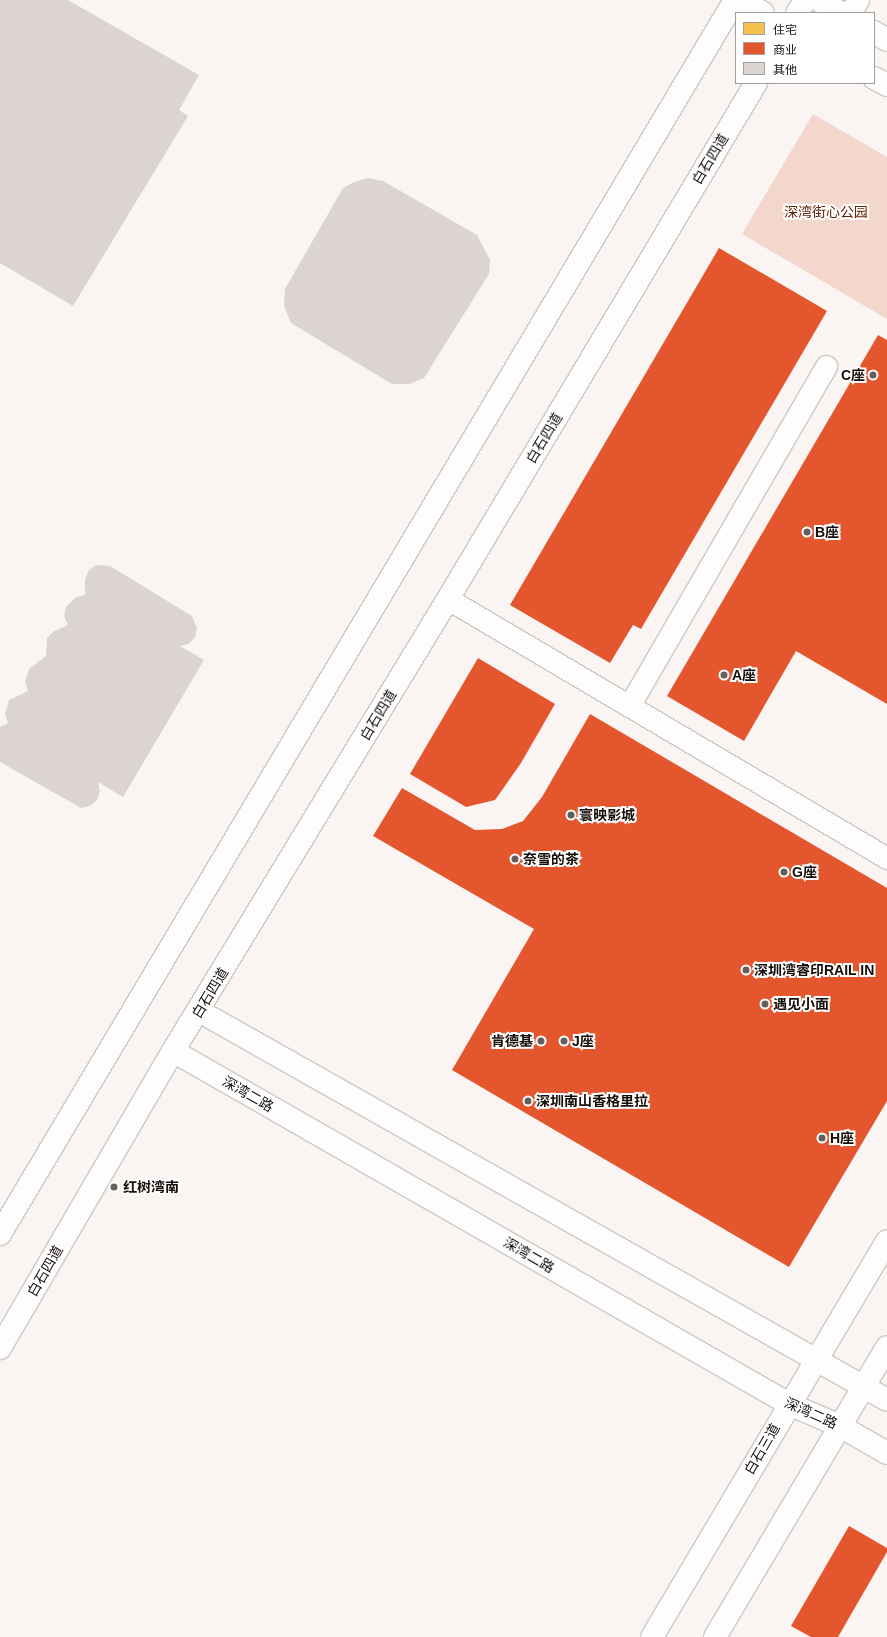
<!DOCTYPE html>
<meta charset="utf-8">
<style>
body{margin:0}
#map{position:relative;width:887px;height:1637px;overflow:hidden;background:#faf4f3;font-family:Helvetica,"Noto Sans SC",sans-serif}
div>[style]{position:absolute}
.green>*{inset:0;background:#f4d7cc}
.homes>*{inset:0;background:#f2c14e}
.shops>*{inset:0;background:#e4572e}
.building>*{inset:0;background:#dbd4d1}
.roads{filter:drop-shadow(1px 0 #cfc8c6) drop-shadow(-1px 0 #cfc8c6) drop-shadow(0 1px #cfc8c6) drop-shadow(0 -1px #cfc8c6)}
.minor>*{height:21px;margin:-10.5px;padding:0 10.5px;transform-origin:10.5px;border-radius:10.5px;background:#fefdfd}
.tertiary>*{height:22px;margin:-11px;padding:0 11px;transform-origin:11px;border-radius:11px;background:#fefdfd}
.dots>*{width:11px;height:11px;translate:-50% -50%;box-sizing:border-box;border:2px solid #fff;border-radius:50%}
span{translate:-50% -50%;white-space:nowrap;text-align:center;line-height:1.15;-webkit-text-stroke:4px #fff;paint-order:stroke}
.street-label{font-size:14px;color:#150e0b}
.park-label{font-size:14px;color:#622307}
.poi-label{font-size:14px;color:#150e0b;font-weight:700}
.right{translate:-100% -50%;text-align:right}
.left{translate:0 -50%;text-align:left}
.legend{position:absolute;left:735px;top:12px;width:140px;height:72px;box-sizing:border-box;background:#fff;border:1px solid #a19f9d;margin:0;padding:5px 7px;list-style:none;font-size:12px;color:#150e0b}
.legend li{display:flex;align-items:center;gap:8px;height:20px}
.legend b{width:20px;border:1px solid #a19f9d}
</style>
<div id="map">
<div class="green">
<i style="clip-path:polygon(813px 114px,887px 157px,887px 319px,742px 234px)"></i>
</div>
<div class="homes">
<i style="clip-path:polygon(879px 341px,887px 346px,887px 434px,881px 444px,838px 419px,845px 407px,841px 405px)"></i>
<i style="clip-path:polygon(811px 477px,848px 498px,832px 525px,856px 539px,840px 567px,816px 553px,800px 579px,764px 558px,769px 548px,763px 544px,796px 487px,803px 491px)"></i>
<i style="clip-path:polygon(728px 621px,765px 642px,749px 668px,774px 682px,757px 711px,733px 696px,718px 722px,681px 701px,687px 691px,680px 687px,713px 631px,720px 635px)"></i>
</div>
<div class="shops">
<i style="clip-path:polygon(719px 248px,827px 311px,641px 629px,633px 625px,610px 663px,510px 605px)"></i>
<i style="clip-path:polygon(878px 335px,887px 340px,887px 704px,796px 651px,744px 741px,667px 696px)"></i>
<i style="clip-path:polygon(478px 658px,555px 704px,521px 763px,495px 800px,466px 807px,410px 774px)"></i>
<i style="clip-path:polygon(590px 714px,887px 888px,887px 1101px,789px 1267px,452px 1070px,534px 929px,373px 836px,402px 788px,475px 830px,502px 829px,523px 821px,542px 797px)"></i>
<i style="clip-path:polygon(849px 1526px,887px 1548px,887px 1552px,838px 1637px,811px 1637px,791px 1626px)"></i>
</div>
<div class="building">
<i style="clip-path:polygon(0 0,68px 0,199px 75px,179px 110px,188px 116px,73px 306px,0 263px)"></i>
<i style="clip-path:polygon(368px 178px,383px 181px,477px 235px,490px 260px,489px 274px,424px 378px,409px 384px,392px 384px,291px 323px,284px 306px,285px 289px,343px 188px,354px 182px)"></i>
<i style="clip-path:polygon(96px 565px,110px 566px,192px 616px,197px 628px,195px 637px,189px 644px,180px 646px,204px 660px,123px 797px,98px 782px,100px 791px,97px 800px,90px 806px,81px 808px,0 762px,0 727px,8px 723px,5px 714px,9px 700px,28px 691px,25px 682px,29px 669px,46px 656px,47px 638px,53px 632px,68px 625px,64px 616px,66px 607px,76px 597px,85px 595px,85px 579px,89px 570px)"></i>
</div>
<div class="roads">
<div class="minor">
<i style="left:850px;top:13px;width:15px;rotate:-58deg"></i>
<i style="left:448px;top:599px;width:510px;rotate:30.54deg"></i>
<i style="left:629px;top:706px;width:393px;rotate:-59.9deg"></i>
</div>
<div class="tertiary">
<i style="left:740px;top:0;width:26px;rotate:29deg"></i>
<i style="left:818px;top:0;width:26px;rotate:29deg"></i>
<i style="left:797px;top:13px;width:15px;rotate:-58deg"></i>
<i style="left:874px;top:32px;width:15px;rotate:32deg"></i>
<i style="left:874px;top:78px;width:15px;rotate:28deg"></i>
<i style="left:199px;top:1011px;width:790px;rotate:29.48deg"></i>
<i style="left:173px;top:1051px;width:710px;rotate:29.81deg"></i>
<i style="left:789px;top:1404px;width:56px;rotate:23.3deg"></i>
<i style="left:840px;top:1426px;width:54px;rotate:29.9deg"></i>
<i style="left:0;top:1234px;width:1436px;rotate:-59.22deg"></i>
<i style="left:0;top:1348px;width:344px;rotate:-59.8deg"></i>
<i style="left:173px;top:1051px;width:529px;rotate:-58.68deg"></i>
<i style="left:448px;top:599px;width:601px;rotate:-59.17deg"></i>
<i style="left:652px;top:1637px;width:460px;rotate:-59.3deg"></i>
<i style="left:715px;top:1637px;width:337px;rotate:-59.3deg"></i>
</div>
</div>
<div class="dots">
<i style="left:873px;top:375px;background:#655e5c"></i>
<i style="left:807px;top:532px;background:#655e5c"></i>
<i style="left:724px;top:675px;background:#655e5c"></i>
<i style="left:571px;top:815px;background:#655e5c"></i>
<i style="left:515px;top:859px;background:#655e5c"></i>
<i style="left:784px;top:872px;background:#655e5c"></i>
<i style="left:746px;top:970px;background:#655e5c"></i>
<i style="left:765px;top:1004px;background:#655e5c"></i>
<i style="left:541px;top:1041px;background:#655e5c"></i>
<i style="left:564px;top:1041px;background:#655e5c"></i>
<i style="left:528px;top:1101px;background:#655e5c"></i>
<i style="left:822px;top:1138px;background:#655e5c"></i>
<i style="left:114px;top:1187px;background:#655e5c"></i>
</div>
<div class="street-label">
<span style="left:710px;top:159px;rotate:-59deg">白石四道</span>
<span style="left:544px;top:438px;rotate:-59deg">白石四道</span>
<span style="left:378px;top:715px;rotate:-59deg">白石四道</span>
<span style="left:210px;top:993px;rotate:-59deg">白石四道</span>
<span style="left:248px;top:1094px;rotate:30deg">深湾二路</span>
<span style="left:529px;top:1255px;rotate:30deg">深湾二路</span>
<span style="left:45px;top:1271px;rotate:-60deg">白石四道</span>
<span style="left:811px;top:1413px;rotate:24deg">深湾二路</span>
<span style="left:762px;top:1449px;rotate:-60deg">白石三道</span>
</div>
<div class="park-label">
<span style="left:826px;top:212px">深湾街心公园</span>
</div>
<div class="poi-label">
<span class="right" style="left:865px;top:375px">C座</span>
<span class="left" style="left:815px;top:532px">B座</span>
<span class="left" style="left:732px;top:675px">A座</span>
<span class="left" style="left:579px;top:815px">寰映影城</span>
<span class="left" style="left:523px;top:859px">奈雪的茶</span>
<span class="left" style="left:792px;top:872px">G座</span>
<span class="left" style="left:754px;top:970px">深圳湾睿印RAIL IN</span>
<span class="left" style="left:773px;top:1004px">遇见小面</span>
<span class="right" style="left:533px;top:1041px">肯德基</span>
<span class="left" style="left:572px;top:1041px">J座</span>
<span class="left" style="left:536px;top:1101px">深圳南山香格里拉</span>
<span class="left" style="left:830px;top:1138px">H座</span>
<span class="left" style="left:123px;top:1187px">红树湾南</span>
</div>
<ul class="legend">
<li><b style="height:11px;background:#f2c14e"></b>住宅</li>
<li><b style="height:11px;background:#e4572e"></b>商业</li>
<li><b style="height:11px;background:#dbd4d1"></b>其他</li>
</ul>
</div>
